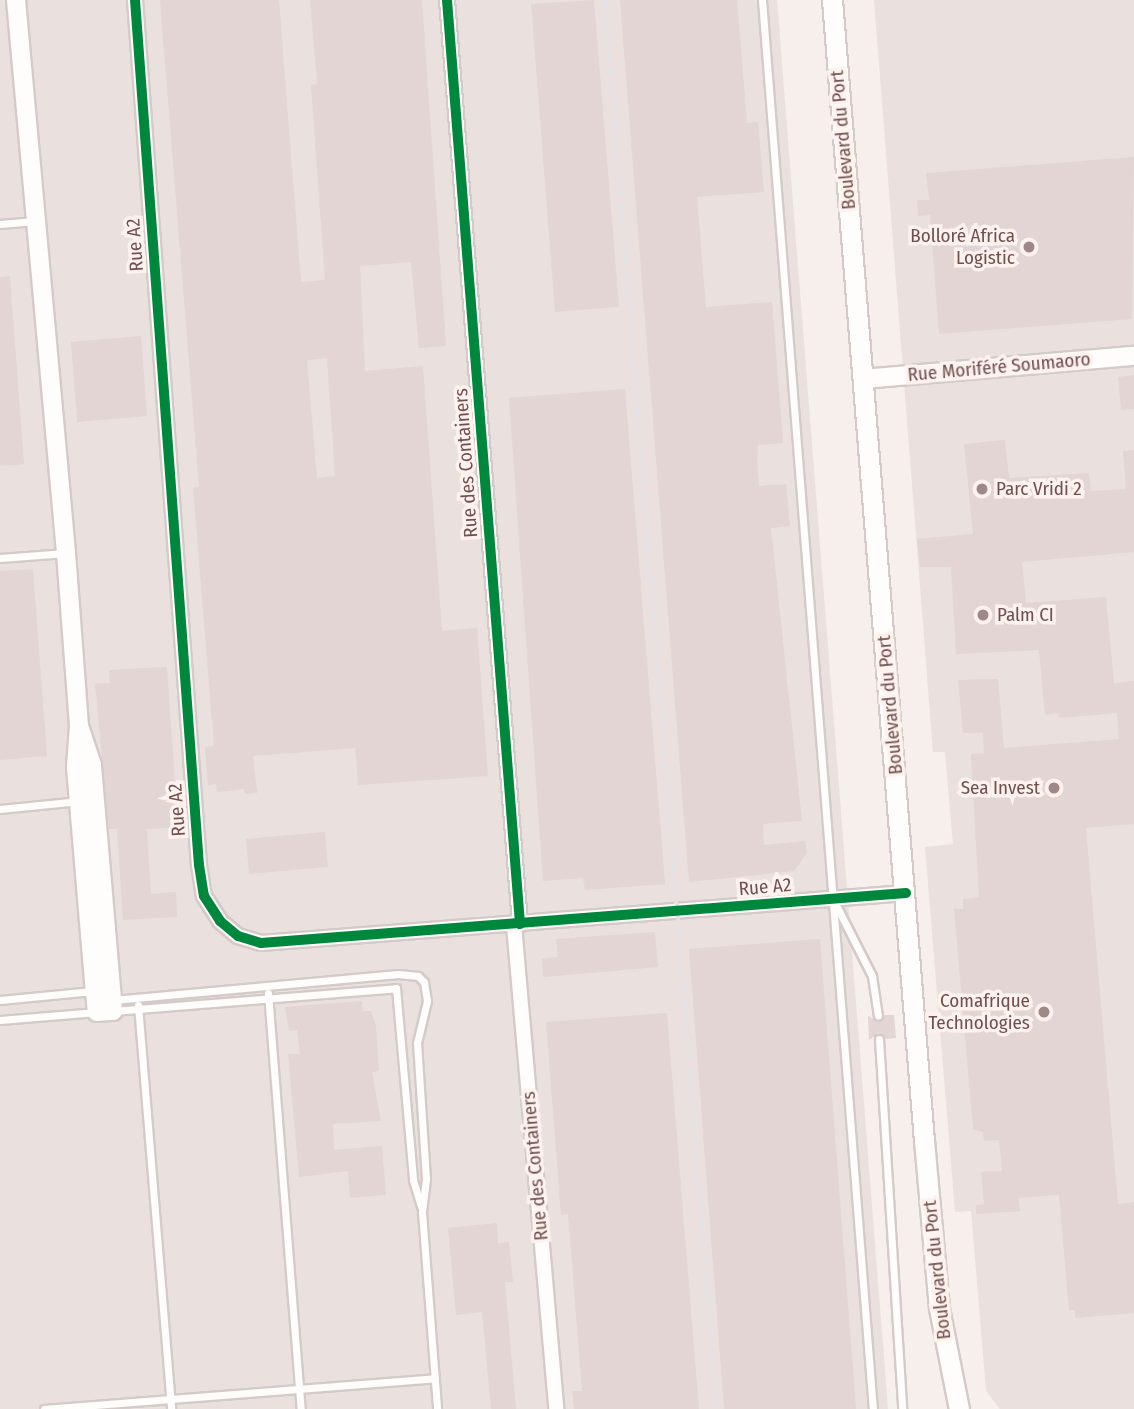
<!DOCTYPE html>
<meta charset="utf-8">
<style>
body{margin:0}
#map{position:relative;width:1134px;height:1409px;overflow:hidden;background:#f6efec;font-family:"Fira Sans Condensed",sans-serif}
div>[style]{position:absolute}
.industrial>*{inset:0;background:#eae0de}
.building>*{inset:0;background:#e2d5d4}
.roads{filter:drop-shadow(2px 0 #d4cbc8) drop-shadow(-2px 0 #d4cbc8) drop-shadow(0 2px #d4cbc8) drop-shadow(0 -2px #d4cbc8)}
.service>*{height:7px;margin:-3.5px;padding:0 3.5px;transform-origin:3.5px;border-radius:3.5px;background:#fefdfc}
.minor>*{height:14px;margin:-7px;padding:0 7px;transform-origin:7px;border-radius:7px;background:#fefdfc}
.tertiary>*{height:18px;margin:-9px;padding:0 9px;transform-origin:9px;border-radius:9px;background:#fefdfc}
.secondary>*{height:19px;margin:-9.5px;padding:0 9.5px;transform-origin:9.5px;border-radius:9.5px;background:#fefdfc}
.rail>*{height:3.5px;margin-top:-1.75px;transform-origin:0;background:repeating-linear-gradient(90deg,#e3e2e4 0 10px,transparent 0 17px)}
.cycleway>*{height:10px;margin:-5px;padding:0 5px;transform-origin:5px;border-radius:5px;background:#00873e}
.dots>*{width:19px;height:19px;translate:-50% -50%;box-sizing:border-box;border:4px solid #fdf2ee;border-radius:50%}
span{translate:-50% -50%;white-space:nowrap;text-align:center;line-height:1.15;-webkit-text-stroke:7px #fdf2ee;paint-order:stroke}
.street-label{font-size:19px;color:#71504f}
.poi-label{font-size:19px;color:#71504f}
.right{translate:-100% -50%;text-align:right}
.left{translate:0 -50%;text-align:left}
</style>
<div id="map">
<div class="industrial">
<i style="clip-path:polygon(0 0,777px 0,888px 1409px,0 1409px)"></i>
<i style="clip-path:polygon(874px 0,1134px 0,1134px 1409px,1000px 1409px,986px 1391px,971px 1211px,955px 1212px,925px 847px,953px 844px,945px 752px,933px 752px)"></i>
</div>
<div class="building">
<i style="clip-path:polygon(evenodd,160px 0,279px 0,301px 282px,325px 280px,311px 85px,317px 84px,310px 0,422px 0,446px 346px,419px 348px,411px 262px,360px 266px,365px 371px,423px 366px,442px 631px,477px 628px,488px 776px,358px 785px,355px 748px,253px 756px,257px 793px,245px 794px,244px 789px,217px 792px,216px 784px,208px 785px,205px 747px,214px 746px,193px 488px,199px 487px,160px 0,327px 358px,335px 476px,317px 478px,307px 360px,327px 358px)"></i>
<i style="clip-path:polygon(594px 0,619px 307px,555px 312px,531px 4px)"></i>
<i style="clip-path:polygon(620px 0,737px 0,747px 123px,758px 122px,764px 192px,697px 197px,706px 307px,772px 302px,783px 443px,758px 445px,757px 460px,759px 486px,786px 484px,790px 526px,771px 528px,802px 821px,763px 824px,764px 845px,805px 841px,807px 853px,794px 871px,689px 882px)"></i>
<i style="clip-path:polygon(1134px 157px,1132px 319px,939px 334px,930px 215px,918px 216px,917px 200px,929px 200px,926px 173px)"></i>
<i style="clip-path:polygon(10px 276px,24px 464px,0 466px,0 277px)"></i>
<i style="clip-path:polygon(141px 336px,147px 416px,77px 422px,71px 342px)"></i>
<i style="clip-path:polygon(1134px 375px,1134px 409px,1121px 410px,1118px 377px)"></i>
<i style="clip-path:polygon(625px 389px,665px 884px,585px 890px,583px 878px,543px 881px,509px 398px)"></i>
<i style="clip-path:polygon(1005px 440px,1009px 478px,1089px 473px,1091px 491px,1126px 489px,1123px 451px,1134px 450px,1134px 552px,1022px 562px,1026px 603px,1106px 597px,1114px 683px,1134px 681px,1134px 824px,1086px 828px,1118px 1204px,1134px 1202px,1134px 1313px,1075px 1318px,1075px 1310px,1069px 1310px,1059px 1195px,1019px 1198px,1020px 1211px,976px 1214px,976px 1205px,984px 1204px,981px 1172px,1002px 1171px,999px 1140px,984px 1141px,983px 1132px,973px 1129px,954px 909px,963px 909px,963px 899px,979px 897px,971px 754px,984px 753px,983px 733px,963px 733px,958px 680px,998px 679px,1004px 748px,1119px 739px,1117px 713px,1059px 718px,1058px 713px,1045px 715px,1039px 650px,956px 654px,951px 567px,920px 567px,917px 539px,973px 534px,964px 444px)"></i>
<i style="clip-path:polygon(33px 569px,47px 756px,0 760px,0 571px)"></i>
<i style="clip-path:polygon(167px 667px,178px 827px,147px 829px,151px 894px,176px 892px,177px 917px,123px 920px,117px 829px,109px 829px,95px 684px,110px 683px,109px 670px)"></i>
<i style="clip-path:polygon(325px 832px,328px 867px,249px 874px,246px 839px)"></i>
<i style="clip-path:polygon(655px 932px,658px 967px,543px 977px,542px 959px,558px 957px,556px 939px)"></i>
<i style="clip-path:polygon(820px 939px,856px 1409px,724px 1409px,689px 949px)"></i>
<i style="clip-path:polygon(362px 1001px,363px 1011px,371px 1011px,376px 1026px,379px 1071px,372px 1072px,381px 1121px,333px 1124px,334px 1150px,382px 1146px,386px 1195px,350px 1198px,348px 1171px,299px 1177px,288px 1054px,300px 1054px,297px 1030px,289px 1031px,285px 1007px)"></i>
<i style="clip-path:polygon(667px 1013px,699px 1409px,574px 1409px,572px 1391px,582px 1391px,568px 1214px,561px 1215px,546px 1022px)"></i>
<i style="clip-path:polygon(884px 1015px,894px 1015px,896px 1038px,885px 1039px,879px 1033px,869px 1040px,868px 1016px,878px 1022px)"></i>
<i style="clip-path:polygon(497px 1223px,498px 1243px,509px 1242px,513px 1282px,505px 1282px,516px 1409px,491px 1409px,482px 1312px,456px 1315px,448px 1228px)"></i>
</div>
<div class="roads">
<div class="service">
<i style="left:762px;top:0;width:1413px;rotate:85.5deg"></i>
<i style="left:0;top:224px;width:34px;rotate:-5deg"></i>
<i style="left:0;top:558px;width:66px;rotate:-4.3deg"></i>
<i style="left:0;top:809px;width:79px;rotate:-5.8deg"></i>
<i style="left:835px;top:903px;width:82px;rotate:63.1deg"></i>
<i style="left:872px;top:976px;width:40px;rotate:81.5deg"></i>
<i style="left:268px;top:993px;width:417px;rotate:85.5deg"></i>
<i style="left:0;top:1000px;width:93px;rotate:-5.5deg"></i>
<i style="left:113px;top:1000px;width:286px;rotate:-5.2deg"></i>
<i style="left:398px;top:974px;width:20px;rotate:6deg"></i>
<i style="left:418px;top:976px;width:8px;rotate:45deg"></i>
<i style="left:424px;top:982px;width:19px;rotate:81deg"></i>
<i style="left:427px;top:1001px;width:43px;rotate:103.4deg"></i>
<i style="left:417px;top:1043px;width:136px;rotate:86.2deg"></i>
<i style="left:426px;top:1179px;width:33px;rotate:97deg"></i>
<i style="left:422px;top:1212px;width:198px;rotate:85.6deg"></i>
<i style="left:138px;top:1005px;width:405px;rotate:85.3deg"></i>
<i style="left:113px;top:1011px;width:284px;rotate:-4.6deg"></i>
<i style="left:396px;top:988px;width:193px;rotate:84.9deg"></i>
<i style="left:413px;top:1180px;width:28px;rotate:73deg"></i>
<i style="left:0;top:1020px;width:97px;rotate:-4.7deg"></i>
<i style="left:879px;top:1039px;width:371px;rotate:86.4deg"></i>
<i style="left:44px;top:1409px;width:392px;rotate:-4.5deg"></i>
</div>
<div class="minor">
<i style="left:135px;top:0;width:867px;rotate:85.77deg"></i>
<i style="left:199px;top:865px;width:31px;rotate:81deg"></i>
<i style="left:204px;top:896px;width:30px;rotate:57deg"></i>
<i style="left:220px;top:921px;width:23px;rotate:40deg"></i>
<i style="left:238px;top:936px;width:24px;rotate:17deg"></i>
<i style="left:261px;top:943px;width:647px;rotate:-4.43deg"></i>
<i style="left:447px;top:0;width:927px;rotate:85.48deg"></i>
<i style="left:514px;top:925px;width:486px;rotate:85deg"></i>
</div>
<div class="tertiary">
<i style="left:16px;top:0;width:555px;rotate:84.83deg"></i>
<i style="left:66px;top:553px;width:173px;rotate:85.7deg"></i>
<i style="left:79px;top:726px;width:41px;rotate:94.2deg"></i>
<i style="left:76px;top:767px;width:225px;rotate:85.2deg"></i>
<i style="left:95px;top:991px;width:21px;rotate:85deg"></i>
<i style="left:97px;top:1012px;width:16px;rotate:-4deg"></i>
<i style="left:113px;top:1011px;width:247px;rotate:-94.9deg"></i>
<i style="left:92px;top:765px;width:41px;rotate:-108.4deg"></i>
<i style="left:863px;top:379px;width:272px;rotate:-4.9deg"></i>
</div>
<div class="secondary">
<i style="left:832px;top:0;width:1144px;rotate:85.39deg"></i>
<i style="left:924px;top:1140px;width:169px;rotate:84.9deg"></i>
<i style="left:939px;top:1308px;width:103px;rotate:78.8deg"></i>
</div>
</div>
<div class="rail">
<i style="left:605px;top:0;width:1413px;rotate:85.46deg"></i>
</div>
<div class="cycleway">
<i style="left:135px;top:0;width:867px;rotate:85.77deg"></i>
<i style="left:199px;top:865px;width:31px;rotate:81deg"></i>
<i style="left:204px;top:896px;width:30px;rotate:57deg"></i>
<i style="left:220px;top:921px;width:23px;rotate:40deg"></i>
<i style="left:238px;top:936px;width:24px;rotate:17deg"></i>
<i style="left:261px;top:943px;width:647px;rotate:-4.43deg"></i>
<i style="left:447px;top:0;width:927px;rotate:85.48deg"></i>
</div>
<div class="dots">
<i style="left:1029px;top:247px;background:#a08886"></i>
<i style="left:982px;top:489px;background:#a08886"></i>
<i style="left:983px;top:615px;background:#a08886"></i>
<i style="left:1054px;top:788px;background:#a08886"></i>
<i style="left:1044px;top:1012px;background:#a08886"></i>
</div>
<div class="street-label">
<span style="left:843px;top:140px;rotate:-95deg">Boulevard du Port</span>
<span style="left:135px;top:245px;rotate:-94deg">Rue A2</span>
<span style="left:999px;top:367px;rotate:-5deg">Rue Moriféré Soumaoro</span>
<span style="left:466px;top:463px;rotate:-94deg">Rue des Containers</span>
<span style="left:890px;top:705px;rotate:-95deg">Boulevard du Port</span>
<span style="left:177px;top:810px;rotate:-94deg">Rue A2</span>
<span style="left:765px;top:887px;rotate:-5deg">Rue A2</span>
<span style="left:535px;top:1166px;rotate:-95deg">Rue des Containers</span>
<span style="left:937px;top:1270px;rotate:-96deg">Boulevard du Port</span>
</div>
<div class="poi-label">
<span class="right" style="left:1015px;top:247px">Bolloré Africa<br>Logistic</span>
<span class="left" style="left:996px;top:489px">Parc Vridi 2</span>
<span class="left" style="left:997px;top:615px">Palm CI</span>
<span class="right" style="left:1040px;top:788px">Sea Invest</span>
<span class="right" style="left:1030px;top:1012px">Comafrique<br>Technologies</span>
</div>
</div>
